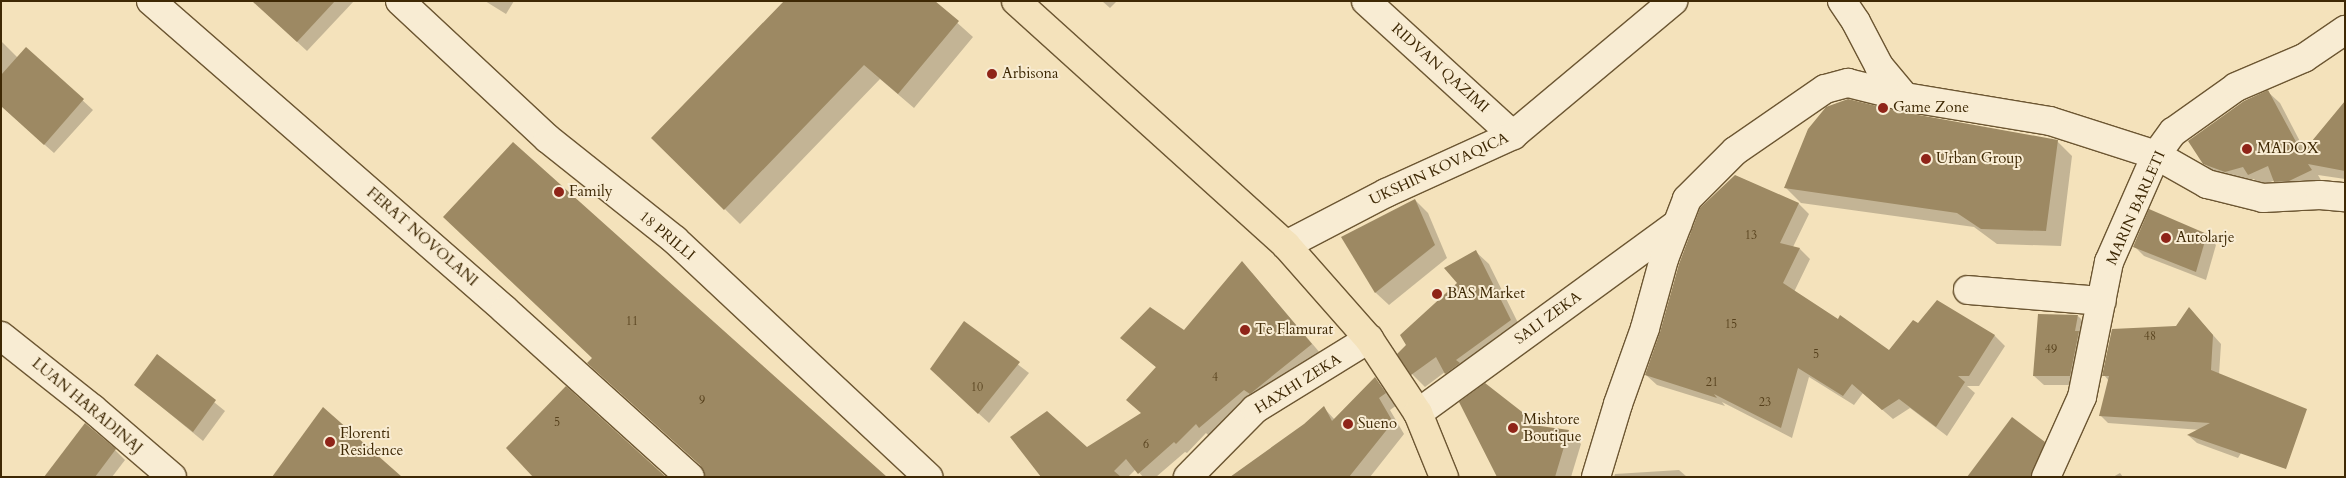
<!DOCTYPE html>
<style>
body{margin:0}
#map{position:relative;width:2346px;height:478px;overflow:hidden;background:#f4e2bb;font-family:Cardo,serif}
div>[style]{position:absolute}
.shadow>*{inset:0;background:#0003}
.building>*{inset:0;background:#9d8963}
.roads{filter:drop-shadow(1px 0 #6c5632) drop-shadow(-1px 0 #6c5632) drop-shadow(0 1px #6c5632) drop-shadow(0 -1px #6c5632)}
.minor>*{height:28px;margin:-14px;padding:0 14px;transform-origin:14px;border-radius:14px;background:#f8ecd3}
.major>*{height:28px;margin:-14px;padding:0 14px;transform-origin:14px;border-radius:14px;background:#f4e2bb}
.dots>*{width:14px;height:14px;translate:-50% -50%;box-sizing:border-box;border:2px solid #f8ecd3;border-radius:50%}
span{translate:-50% -50%;white-space:nowrap;text-align:center;line-height:1.15;-webkit-text-stroke:4px #f8ecd3;paint-order:stroke}
.number-label{font-size:12px;color:#56401c}
.number-label span{-webkit-text-stroke-width:0}
.street-label{font-size:15px;color:#3e2804}
.poi-label{font-size:15px;color:#3e2804}
.left{translate:0 -50%;text-align:left}
.frame{position:absolute;inset:0;border:2px solid #3e2804;pointer-events:none}
</style>
<div id="map">
<div class="shadow">
<i style="clip-path:polygon(253px 1px,354px 1px,307px 51px)"></i>
<i style="clip-path:polygon(485px 1px,514px 1px,506px 14px)"></i>
<i style="clip-path:polygon(933px 1px,973px 37px,914px 108px,880px 79px,740px 224px,653px 138px)"></i>
<i style="clip-path:polygon(1102px 1px,1117px 1px,1110px 8px)"></i>
<i style="clip-path:polygon(1px 41px,18px 58px,27px 49px,93px 110px,54px 153px,1px 106px)"></i>
<i style="clip-path:polygon(2268px 92px,2280px 103px,2305px 151px,2345px 103px,2345px 179px,2318px 175px,2322px 182px,2287px 193px,2275px 180px,2261px 186px,2254px 179px,2237px 183px,2216px 175px,2204px 163px)"></i>
<i style="clip-path:polygon(1902px 114px,2057px 141px,2072px 156px,2061px 246px,1997px 244px,1974px 227px,1801px 203px,1786px 188px)"></i>
<i style="clip-path:polygon(1736px 176px,1799px 204px,1809px 214px,1793px 247px,1800px 249px,1810px 259px,1794px 292px,1889px 352px,1919px 324px,1937px 301px,1995px 336px,2005px 346px,1979px 386px,1967px 386px,1975px 393px,1947px 436px,1910px 408px,1893px 419px,1863px 393px,1854px 405px,1809px 377px,1792px 438px,1722px 402px,1725px 406px,1657px 385px,1646px 375px)"></i>
<i style="clip-path:polygon(1415px 200px,1428px 213px,1447px 258px,1389px 305px,1376px 293px,1343px 238px)"></i>
<i style="clip-path:polygon(2206px 235px,2216px 245px,2206px 280px,2144px 256px,2134px 246px)"></i>
<i style="clip-path:polygon(1476px 252px,1489px 264px,1523px 333px,1458px 386px,1445px 372px,1425px 387px,1412px 374px,1399px 354px,1458px 283px)"></i>
<i style="clip-path:polygon(1252px 273px,1321px 354px,1210px 437px,1206px 433px,1187px 453px,1185px 452px,1156px 477px,1143px 477px,1136px 469px,1128px 477px,1044px 477px,1142px 413px,1157px 368px,1132px 347px,1184px 331px)"></i>
<i style="clip-path:polygon(2078px 316px,2088px 326px,2080px 385px,2044px 385px,2034px 376px)"></i>
<i style="clip-path:polygon(2197px 317px,2221px 344px,2219px 375px,2273px 401px,2238px 458px,2197px 443px,2189px 436px,2201px 430px,2108px 423px,2100px 415px,2109px 381px,2104px 375px,2176px 327px)"></i>
<i style="clip-path:polygon(964px 323px,1029px 373px,989px 423px,941px 379px)"></i>
<i style="clip-path:polygon(157px 356px,225px 411px,203px 441px,135px 385px)"></i>
<i style="clip-path:polygon(1375px 379px,1397px 405px,1390px 410px,1404px 434px,1370px 477px,1233px 477px,1305px 425px,1324px 408px,1335px 420px)"></i>
<i style="clip-path:polygon(1539px 427px,1568px 431px,1581px 444px,1571px 477px,1498px 477px)"></i>
<i style="clip-path:polygon(2044px 443px,2054px 453px,2043px 477px,1988px 477px)"></i>
<i style="clip-path:polygon(115px 450px,125px 460px,112px 477px,65px 477px)"></i>
<i style="clip-path:polygon(1679px 470px,1687px 477px,1614px 477px,1615px 474px)"></i>
<i style="clip-path:polygon(2120px 473px,2123px 477px,2113px 477px)"></i>
</div>
<div class="building">
<i style="clip-path:polygon(252px 1px,335px 1px,297px 42px)"></i>
<i style="clip-path:polygon(784px 1px,935px 1px,959px 21px,898px 94px,864px 65px,724px 210px,651px 138px)"></i>
<i style="clip-path:polygon(26px 47px,84px 99px,44px 145px,1px 106px,1px 75px)"></i>
<i style="clip-path:polygon(2268px 90px,2302px 153px,2345px 101px,2345px 171px,2308px 164px,2312px 170px,2289px 181px,2274px 182px,2268px 166px,2248px 175px,2243px 167px,2225px 172px,2203px 164px,2188px 141px,2244px 101px)"></i>
<i style="clip-path:polygon(1848px 99px,1902px 112px,2058px 140px,2046px 231px,1981px 229px,1957px 213px,1784px 188px,1808px 129px,1826px 107px)"></i>
<i style="clip-path:polygon(513px 142px,887px 477px,705px 477px,700px 465px,587px 363px,592px 358px,443px 217px)"></i>
<i style="clip-path:polygon(1735px 175px,1799px 203px,1780px 243px,1800px 248px,1783px 283px,1838px 319px,1840px 315px,1889px 350px,1913px 320px,1918px 323px,1937px 300px,1995px 335px,1969px 376px,1958px 376px,1965px 382px,1936px 427px,1899px 399px,1882px 410px,1852px 384px,1843px 396px,1798px 368px,1781px 428px,1714px 394px,1717px 398px,1645px 375px,1660px 332px,1679px 264px,1700px 208px)"></i>
<i style="clip-path:polygon(1415px 199px,1435px 245px,1375px 293px,1341px 237px)"></i>
<i style="clip-path:polygon(2149px 209px,2207px 234px,2196px 272px,2133px 247px)"></i>
<i style="clip-path:polygon(1476px 250px,1511px 320px,1456px 360px,1460px 363px,1445px 374px,1436px 357px,1411px 375px,1397px 354px,1406px 345px,1400px 335px,1457px 283px,1444px 268px)"></i>
<i style="clip-path:polygon(1242px 261px,1312px 344px,1250px 394px,1244px 390px,1199px 428px,1196px 424px,1176px 444px,1174px 442px,1138px 474px,1126px 459px,1114px 471px,1121px 477px,1041px 477px,1010px 437px,1047px 411px,1087px 447px,1141px 413px,1126px 400px,1156px 367px,1120px 338px,1150px 307px,1184px 330px)"></i>
<i style="clip-path:polygon(2189px 307px,2213px 335px,2211px 370px,2307px 409px,2286px 469px,2187px 435px,2210px 423px,2099px 416px,2109px 376px,2102px 376px,2112px 329px,2176px 326px)"></i>
<i style="clip-path:polygon(2038px 314px,2078px 315px,2075px 331px,2079px 331px,2070px 376px,2033px 376px)"></i>
<i style="clip-path:polygon(964px 321px,1020px 362px,978px 414px,930px 369px)"></i>
<i style="clip-path:polygon(157px 354px,216px 400px,193px 432px,134px 385px)"></i>
<i style="clip-path:polygon(1375px 377px,1386px 393px,1379px 398px,1393px 422px,1349px 477px,1230px 477px,1304px 424px,1324px 406px,1332px 421px)"></i>
<i style="clip-path:polygon(1485px 383px,1540px 426px,1569px 430px,1555px 477px,1497px 477px,1459px 402px)"></i>
<i style="clip-path:polygon(566px 386px,666px 477px,533px 477px,506px 448px)"></i>
<i style="clip-path:polygon(323px 407px,402px 477px,272px 477px)"></i>
<i style="clip-path:polygon(2012px 417px,2045px 442px,2031px 477px,1967px 477px)"></i>
<i style="clip-path:polygon(85px 423px,116px 449px,95px 477px,44px 477px)"></i>
</div>
<div class="roads">
<div class="minor">
<i style="left:151px;top:1px;width:470px;rotate:41.1deg"></i>
<i style="left:505px;top:310px;width:249px;rotate:42.1deg"></i>
<i style="left:400px;top:1px;width:202px;rotate:43deg"></i>
<i style="left:548px;top:139px;width:162px;rotate:38.5deg"></i>
<i style="left:675px;top:240px;width:347px;rotate:43.1deg"></i>
<i style="left:1366px;top:1px;width:199px;rotate:42.4deg"></i>
<i style="left:1842px;top:1px;width:25px;rotate:56deg"></i>
<i style="left:1856px;top:22px;width:50px;rotate:62.4deg"></i>
<i style="left:1879px;top:66px;width:40px;rotate:50deg"></i>
<i style="left:1286px;top:245px;width:113px;rotate:-27.5deg"></i>
<i style="left:1386px;top:193px;width:140px;rotate:-24.5deg"></i>
<i style="left:1513px;top:135px;width:209px;rotate:-39.9deg"></i>
<i style="left:1968px;top:290px;width:134px;rotate:4.7deg"></i>
<i style="left:1px;top:336px;width:117px;rotate:38.4deg"></i>
<i style="left:93px;top:409px;width:104px;rotate:40.7deg"></i>
<i style="left:1418px;top:413px;width:321px;rotate:-36.1deg"></i>
<i style="left:1188px;top:477px;width:95px;rotate:-45.4deg"></i>
<i style="left:1255px;top:409px;width:134px;rotate:-31.6deg"></i>
<i style="left:1596px;top:477px;width:76px;rotate:-73.2deg"></i>
<i style="left:1618px;top:404px;width:81px;rotate:-70.4deg"></i>
<i style="left:1645px;top:328px;width:72px;rotate:-74.6deg"></i>
<i style="left:1664px;top:259px;width:64px;rotate:-69deg"></i>
<i style="left:1687px;top:199px;width:68px;rotate:-45deg"></i>
<i style="left:1735px;top:151px;width:109px;rotate:-34.6deg"></i>
<i style="left:1825px;top:89px;width:24px;rotate:-15deg"></i>
<i style="left:1848px;top:83px;width:59px;rotate:13.8deg"></i>
<i style="left:1905px;top:97px;width:147px;rotate:9.4deg"></i>
<i style="left:2050px;top:121px;width:111px;rotate:17.8deg"></i>
<i style="left:2156px;top:155px;width:59px;rotate:29.6deg"></i>
<i style="left:2207px;top:184px;width:58px;rotate:14deg"></i>
<i style="left:2263px;top:198px;width:57px;rotate:-3deg"></i>
<i style="left:2320px;top:195px;width:25px;rotate:5deg"></i>
<i style="left:2046px;top:477px;width:88px;rotate:-65.8deg"></i>
<i style="left:2082px;top:397px;width:138px;rotate:-78.7deg"></i>
<i style="left:2109px;top:262px;width:117px;rotate:-66.3deg"></i>
<i style="left:2156px;top:155px;width:29px;rotate:-54deg"></i>
<i style="left:2173px;top:132px;width:77px;rotate:-35.5deg"></i>
<i style="left:2236px;top:87px;width:74px;rotate:-23.1deg"></i>
<i style="left:2304px;top:58px;width:50px;rotate:-34.3deg"></i>
</div>
<div class="major">
<i style="left:1016px;top:1px;width:364px;rotate:42.1deg"></i>
<i style="left:1286px;top:245px;width:125px;rotate:48.6deg"></i>
<i style="left:1369px;top:339px;width:89px;rotate:56.5deg"></i>
<i style="left:1418px;top:413px;width:69px;rotate:67.9deg"></i>
</div>
</div>
<div class="dots">
<i style="left:992px;top:74px;background:#8f2418"></i>
<i style="left:1883px;top:108px;background:#8f2418"></i>
<i style="left:2247px;top:149px;background:#8f2418"></i>
<i style="left:1926px;top:159px;background:#8f2418"></i>
<i style="left:559px;top:192px;background:#8f2418"></i>
<i style="left:2166px;top:238px;background:#8f2418"></i>
<i style="left:1437px;top:294px;background:#8f2418"></i>
<i style="left:1245px;top:330px;background:#8f2418"></i>
<i style="left:1348px;top:424px;background:#8f2418"></i>
<i style="left:1513px;top:428px;background:#8f2418"></i>
<i style="left:330px;top:442px;background:#8f2418"></i>
</div>
<div class="number-label">
<span style="left:1751px;top:236px">13</span>
<span style="left:632px;top:322px">11</span>
<span style="left:1731px;top:325px">15</span>
<span style="left:2150px;top:337px">48</span>
<span style="left:2051px;top:350px">49</span>
<span style="left:1816px;top:355px">5</span>
<span style="left:1215px;top:378px">4</span>
<span style="left:1712px;top:383px">21</span>
<span style="left:977px;top:388px">10</span>
<span style="left:702px;top:401px">9</span>
<span style="left:1765px;top:403px">23</span>
<span style="left:557px;top:423px">5</span>
<span style="left:1146px;top:445px">6</span>
</div>
<div class="street-label">
<span style="left:1440px;top:68px;rotate:42deg">RIDVAN QAZIMI</span>
<span style="left:1439px;top:169px;rotate:-25deg">UKSHIN KOVAQICA</span>
<span style="left:2136px;top:208px;rotate:-66deg">MARIN BARLETI</span>
<span style="left:667px;top:236px;rotate:40deg">18 PRILLI</span>
<span style="left:422px;top:237px;rotate:41deg">FERAT NOVOLANI</span>
<span style="left:1548px;top:318px;rotate:-36deg">SALI ZEKA</span>
<span style="left:1298px;top:384px;rotate:-32deg">HAXHI ZEKA</span>
<span style="left:87px;top:406px;rotate:40deg">LUAN HARADINAJ</span>
</div>
<div class="poi-label">
<span class="left" style="left:1002px;top:74px">Arbisona</span>
<span class="left" style="left:1893px;top:108px">Game Zone</span>
<span class="left" style="left:2257px;top:149px">MADOX</span>
<span class="left" style="left:1936px;top:159px">Urban Group</span>
<span class="left" style="left:569px;top:192px">Family</span>
<span class="left" style="left:2176px;top:238px">Autolarje</span>
<span class="left" style="left:1447px;top:294px">BAS Market</span>
<span class="left" style="left:1255px;top:330px">Te Flamurat</span>
<span class="left" style="left:1523px;top:428px">Mishtore<br>Boutique</span>
<span class="left" style="left:1358px;top:424px">Sueno</span>
<span class="left" style="left:340px;top:442px">Florenti<br>Residence</span>
</div>
<div class="frame"></div>
</div>
